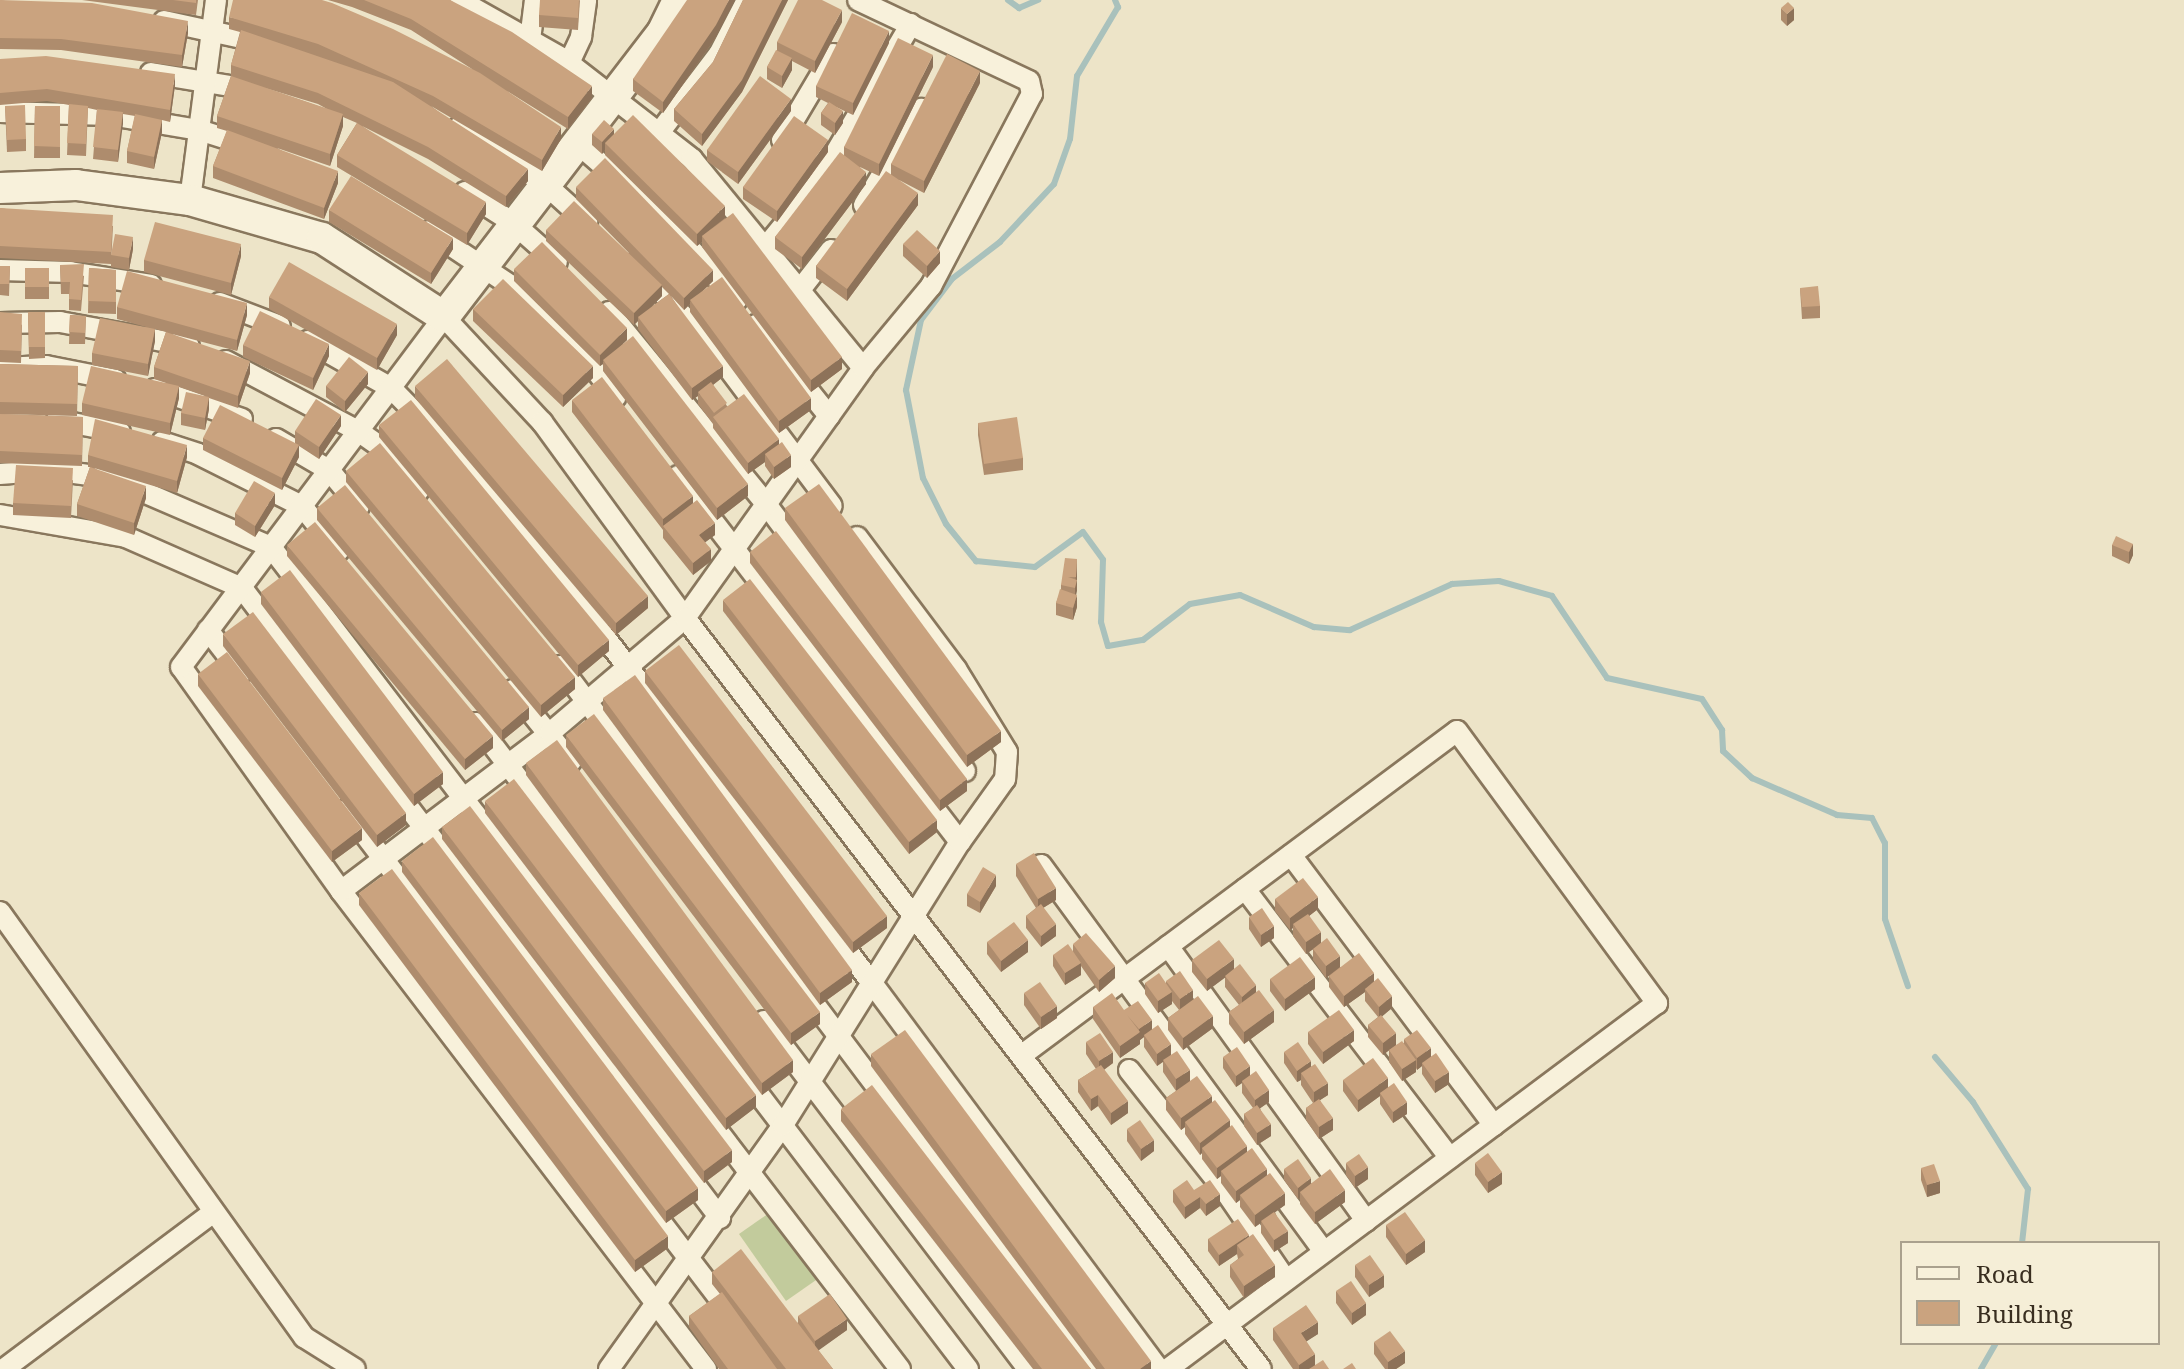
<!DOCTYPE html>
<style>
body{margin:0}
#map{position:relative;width:2184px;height:1369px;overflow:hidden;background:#ede4c8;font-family:"Noto Serif",serif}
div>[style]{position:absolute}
.green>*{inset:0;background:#c2cb9c}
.stream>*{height:6px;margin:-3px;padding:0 3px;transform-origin:3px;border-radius:3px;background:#a9c1bc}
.roads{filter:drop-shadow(2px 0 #89775d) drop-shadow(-2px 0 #89775d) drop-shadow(0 2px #89775d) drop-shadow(0 -2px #89775d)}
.street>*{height:20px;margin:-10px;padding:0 10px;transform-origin:10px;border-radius:10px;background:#f8f1db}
.secondary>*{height:30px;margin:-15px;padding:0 15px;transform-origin:15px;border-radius:15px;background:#f8f1db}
.wall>*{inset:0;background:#ae8c6d}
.shaded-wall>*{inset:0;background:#8d7259}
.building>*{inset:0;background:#caa37f}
span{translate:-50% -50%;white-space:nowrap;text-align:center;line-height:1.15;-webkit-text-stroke:7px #f5eed7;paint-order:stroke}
.legend{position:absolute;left:1900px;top:1241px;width:260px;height:104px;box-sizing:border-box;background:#f5eed7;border:2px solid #aaa18e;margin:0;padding:10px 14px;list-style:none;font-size:24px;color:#392e20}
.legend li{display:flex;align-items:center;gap:16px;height:40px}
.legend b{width:40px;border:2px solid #aaa18e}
</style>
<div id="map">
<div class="green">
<i style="clip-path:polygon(772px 1211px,819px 1278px,786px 1301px,739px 1234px)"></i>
</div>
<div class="stream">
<i style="left:1008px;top:0;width:14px;rotate:36deg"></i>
<i style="left:1019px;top:8px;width:21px;rotate:-23deg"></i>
<i style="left:1115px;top:0;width:8px;rotate:67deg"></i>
<i style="left:1118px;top:7px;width:80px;rotate:120.7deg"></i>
<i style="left:1077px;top:76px;width:63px;rotate:96.3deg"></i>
<i style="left:1070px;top:139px;width:48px;rotate:109.6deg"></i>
<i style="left:1054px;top:184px;width:79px;rotate:133deg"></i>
<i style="left:1000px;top:242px;width:61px;rotate:142.4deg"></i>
<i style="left:952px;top:279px;width:51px;rotate:127.1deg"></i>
<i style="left:921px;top:320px;width:72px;rotate:102.1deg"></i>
<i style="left:906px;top:390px;width:90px;rotate:79.1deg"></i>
<i style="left:923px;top:478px;width:51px;rotate:63.4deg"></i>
<i style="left:946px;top:524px;width:48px;rotate:51deg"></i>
<i style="left:976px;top:561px;width:59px;rotate:5.8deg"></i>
<i style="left:1035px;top:567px;width:59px;rotate:-36.1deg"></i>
<i style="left:1083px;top:532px;width:34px;rotate:54deg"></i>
<i style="left:1103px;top:560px;width:62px;rotate:91.8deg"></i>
<i style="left:1101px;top:622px;width:25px;rotate:74deg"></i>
<i style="left:1108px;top:646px;width:36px;rotate:-10deg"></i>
<i style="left:1143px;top:640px;width:59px;rotate:-37.5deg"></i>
<i style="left:1190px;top:604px;width:51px;rotate:-10.2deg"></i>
<i style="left:1240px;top:595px;width:81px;rotate:23.4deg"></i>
<i style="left:1314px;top:627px;width:36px;rotate:5deg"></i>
<i style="left:1350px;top:630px;width:112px;rotate:-24.3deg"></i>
<i style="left:1452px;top:584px;width:47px;rotate:-3.7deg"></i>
<i style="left:1499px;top:581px;width:55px;rotate:15.8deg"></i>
<i style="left:1552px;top:596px;width:99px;rotate:56.1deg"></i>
<i style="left:1607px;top:678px;width:97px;rotate:12.5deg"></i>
<i style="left:1702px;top:699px;width:37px;rotate:57deg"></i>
<i style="left:1722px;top:730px;width:21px;rotate:87deg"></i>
<i style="left:1723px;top:751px;width:40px;rotate:43deg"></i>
<i style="left:1752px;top:778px;width:93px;rotate:23.5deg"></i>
<i style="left:1837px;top:815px;width:35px;rotate:5deg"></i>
<i style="left:1872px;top:818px;width:28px;rotate:63deg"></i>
<i style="left:1885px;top:843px;width:76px;rotate:90deg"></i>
<i style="left:1885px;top:919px;width:71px;rotate:71.1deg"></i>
<i style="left:1935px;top:1057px;width:59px;rotate:49.8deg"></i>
<i style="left:1973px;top:1102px;width:103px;rotate:57.7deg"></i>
<i style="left:2028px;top:1189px;width:54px;rotate:96.3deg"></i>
<i style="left:1981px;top:1369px;width:30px;rotate:-60deg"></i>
</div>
<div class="roads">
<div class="street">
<i style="left:459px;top:0;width:118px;rotate:29.4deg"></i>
<i style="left:562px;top:58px;width:165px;rotate:37.8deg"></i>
<i style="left:692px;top:159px;width:270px;rotate:50.7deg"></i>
<i style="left:164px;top:21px;width:103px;rotate:12.3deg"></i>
<i style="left:530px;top:40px;width:40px;rotate:-82.9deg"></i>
<i style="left:569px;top:63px;width:29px;rotate:-65deg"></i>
<i style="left:581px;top:37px;width:37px;rotate:-82deg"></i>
<i style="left:151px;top:73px;width:104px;rotate:9.4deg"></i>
<i style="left:0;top:112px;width:110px;rotate:1.6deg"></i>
<i style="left:110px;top:115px;width:90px;rotate:9.6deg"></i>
<i style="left:199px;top:130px;width:52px;rotate:17.7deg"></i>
<i style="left:459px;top:127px;width:103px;rotate:33.5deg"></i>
<i style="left:545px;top:184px;width:57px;rotate:42.1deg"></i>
<i style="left:659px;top:133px;width:99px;rotate:-52.8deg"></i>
<i style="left:719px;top:54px;width:61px;rotate:-62.6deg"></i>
<i style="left:782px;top:140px;width:100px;rotate:-59.3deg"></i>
<i style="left:577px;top:143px;width:111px;rotate:41deg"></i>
<i style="left:661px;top:216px;width:113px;rotate:48.2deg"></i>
<i style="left:465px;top:192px;width:56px;rotate:32.6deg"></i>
<i style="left:512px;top:222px;width:60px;rotate:41.6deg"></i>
<i style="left:190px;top:200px;width:202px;rotate:-82.6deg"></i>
<i style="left:864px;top:205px;width:112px;rotate:-59.3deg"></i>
<i style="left:429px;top:231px;width:97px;rotate:33.7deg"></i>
<i style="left:510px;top:285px;width:113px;rotate:44.3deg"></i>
<i style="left:591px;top:364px;width:41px;rotate:52.9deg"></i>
<i style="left:765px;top:248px;width:84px;rotate:-50.8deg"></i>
<i style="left:818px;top:183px;width:184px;rotate:-59.7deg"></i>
<i style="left:0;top:270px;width:70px;rotate:1.6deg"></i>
<i style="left:70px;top:272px;width:82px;rotate:9.1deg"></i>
<i style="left:644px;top:272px;width:119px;rotate:48.4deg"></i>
<i style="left:723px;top:361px;width:181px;rotate:53.1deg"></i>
<i style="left:799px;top:291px;width:52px;rotate:-52deg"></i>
<i style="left:220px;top:303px;width:64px;rotate:21deg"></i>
<i style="left:609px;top:312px;width:248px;rotate:50.7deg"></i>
<i style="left:766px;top:504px;width:333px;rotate:53.3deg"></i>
<i style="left:0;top:323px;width:60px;rotate:-1deg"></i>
<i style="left:60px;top:322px;width:131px;rotate:10.5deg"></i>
<i style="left:756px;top:325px;width:117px;rotate:51.3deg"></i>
<i style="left:308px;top:341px;width:95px;rotate:29.5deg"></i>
<i style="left:391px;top:388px;width:143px;rotate:45.6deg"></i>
<i style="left:491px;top:490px;width:623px;rotate:52.3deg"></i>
<i style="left:872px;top:983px;width:481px;rotate:53.4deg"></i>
<i style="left:226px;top:361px;width:149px;rotate:27.9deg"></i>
<i style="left:358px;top:431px;width:38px;rotate:35deg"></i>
<i style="left:389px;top:453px;width:48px;rotate:51.7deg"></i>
<i style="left:0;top:368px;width:46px;rotate:-2.5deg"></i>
<i style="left:46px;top:366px;width:71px;rotate:11.3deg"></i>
<i style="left:155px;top:389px;width:92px;rotate:19deg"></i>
<i style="left:57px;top:420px;width:64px;rotate:10.8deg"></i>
<i style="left:276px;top:439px;width:61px;rotate:30.3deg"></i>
<i style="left:329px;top:470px;width:47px;rotate:50.2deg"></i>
<i style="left:162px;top:442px;width:38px;rotate:18deg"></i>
<i style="left:198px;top:454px;width:116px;rotate:26.6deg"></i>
<i style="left:302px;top:506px;width:58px;rotate:51.3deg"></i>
<i style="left:0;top:474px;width:52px;rotate:-4.4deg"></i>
<i style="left:52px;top:470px;width:60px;rotate:7.7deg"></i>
<i style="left:111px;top:478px;width:174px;rotate:23.3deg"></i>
<i style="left:271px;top:547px;width:1035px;rotate:52.58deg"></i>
<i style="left:0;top:515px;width:128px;rotate:9.9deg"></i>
<i style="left:126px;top:537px;width:127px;rotate:23.7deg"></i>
<i style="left:242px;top:588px;width:791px;rotate:52.81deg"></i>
<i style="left:857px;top:537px;width:165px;rotate:53.1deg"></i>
<i style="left:956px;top:669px;width:97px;rotate:58.4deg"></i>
<i style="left:1007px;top:752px;width:27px;rotate:94deg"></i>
<i style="left:1005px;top:779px;width:77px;rotate:125.5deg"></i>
<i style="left:208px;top:630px;width:54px;rotate:52.5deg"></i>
<i style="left:560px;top:666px;width:880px;rotate:53.04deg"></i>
<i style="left:513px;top:690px;width:92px;rotate:51.1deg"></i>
<i style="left:476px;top:723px;width:812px;rotate:52.71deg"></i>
<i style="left:346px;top:810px;width:636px;rotate:52.61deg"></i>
<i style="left:1291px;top:855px;width:338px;rotate:53.1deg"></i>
<i style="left:1041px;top:865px;width:479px;rotate:53.8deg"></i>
<i style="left:1245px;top:889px;width:338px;rotate:52.7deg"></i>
<i style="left:341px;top:891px;width:262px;rotate:-37.1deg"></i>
<i style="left:550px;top:733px;width:177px;rotate:-40.4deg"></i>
<i style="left:685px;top:618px;width:307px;rotate:-54.5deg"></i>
<i style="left:863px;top:368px;width:107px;rotate:-50.3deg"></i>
<i style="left:931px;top:286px;width:217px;rotate:-62.3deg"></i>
<i style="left:1032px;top:94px;width:13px;rotate:-103deg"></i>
<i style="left:1029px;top:81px;width:189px;rotate:-154.7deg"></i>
<i style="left:0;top:912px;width:523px;rotate:54.42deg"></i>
<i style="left:304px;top:1337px;width:60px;rotate:32.1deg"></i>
<i style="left:1168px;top:946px;width:339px;rotate:54.2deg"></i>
<i style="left:764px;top:1021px;width:437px;rotate:52.8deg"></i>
<i style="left:1022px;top:1055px;width:542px;rotate:-36.68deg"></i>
<i style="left:1457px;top:731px;width:338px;rotate:53.7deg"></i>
<i style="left:1657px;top:1003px;width:611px;rotate:143.19deg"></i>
<i style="left:1129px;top:1070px;width:159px;rotate:51.6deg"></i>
<i style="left:1228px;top:1195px;width:103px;rotate:55.7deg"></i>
<i style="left:4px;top:1369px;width:259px;rotate:-36.8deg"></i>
<i style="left:609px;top:1369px;width:300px;rotate:-54.5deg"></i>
<i style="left:783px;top:1125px;width:334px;rotate:-58deg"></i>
<i style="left:960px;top:842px;width:462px;rotate:-127.6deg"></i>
<i style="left:706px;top:1369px;width:601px;rotate:-127.37deg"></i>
<i style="left:341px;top:891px;width:275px;rotate:-125.5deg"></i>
<i style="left:181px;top:667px;width:438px;rotate:-53.1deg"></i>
<i style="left:444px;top:317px;width:144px;rotate:47deg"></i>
<i style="left:542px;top:422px;width:243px;rotate:53.9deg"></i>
<i style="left:685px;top:618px;width:946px;rotate:52.51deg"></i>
</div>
<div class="secondary">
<i style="left:0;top:188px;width:76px;rotate:-2.3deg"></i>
<i style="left:76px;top:185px;width:115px;rotate:7.5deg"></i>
<i style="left:190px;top:200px;width:137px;rotate:16.1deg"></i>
<i style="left:322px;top:238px;width:145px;rotate:32.9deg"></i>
<i style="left:444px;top:317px;width:358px;rotate:-52.5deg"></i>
<i style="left:662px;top:33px;width:37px;rotate:-64deg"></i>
</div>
</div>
<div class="wall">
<i style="clip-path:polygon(0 0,188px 33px,182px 67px,61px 50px,0 49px)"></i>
<i style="clip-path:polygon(82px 0,198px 0,196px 15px)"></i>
<i style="clip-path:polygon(evenodd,328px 0,450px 0,592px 98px,568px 129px,507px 91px,561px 139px,542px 171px,431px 106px,528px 181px,506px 207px,428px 159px,362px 126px,486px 214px,467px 245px,337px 167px,337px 155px,357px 123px,343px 117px,343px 126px,330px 166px,277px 148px,338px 183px,324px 219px,213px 178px,213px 166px,227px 131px,217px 128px,217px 116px,231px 76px,231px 65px,240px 32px,229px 29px,229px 17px,472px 69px,411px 30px,352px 7px,328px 0,265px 88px,318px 104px,327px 109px,265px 88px)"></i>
<i style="clip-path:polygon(580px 0,578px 30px,539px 27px,539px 15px)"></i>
<i style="clip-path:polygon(743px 0,788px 0,742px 92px,702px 146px,674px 121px,674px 109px,713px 62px)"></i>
<i style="clip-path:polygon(1781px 8px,1794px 20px,1787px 26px,1781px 20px)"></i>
<i style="clip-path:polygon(842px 22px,815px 73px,792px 61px,792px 70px,782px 88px,767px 79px,767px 67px,777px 50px,777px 42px)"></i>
<i style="clip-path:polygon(716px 37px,663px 113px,633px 91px,633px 79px)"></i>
<i style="clip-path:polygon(889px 43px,853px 115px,836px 107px,843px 123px,835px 135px,821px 125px,821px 113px,828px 103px,816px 97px,816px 86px)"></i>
<i style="clip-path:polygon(0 59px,175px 85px,170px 122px,162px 120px,162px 132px,154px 169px,127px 163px,127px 151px,135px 116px,123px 114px,118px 162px,93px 159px,97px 110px,88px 108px,86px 156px,67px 155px,69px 105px,47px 101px,0 105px)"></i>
<i style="clip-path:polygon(933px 67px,879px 176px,860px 167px,866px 184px,802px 269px,775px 249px,775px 237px,844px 155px,844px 147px)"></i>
<i style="clip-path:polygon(980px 83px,924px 193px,899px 180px,918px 205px,847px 301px,816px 278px,816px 266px,891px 174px,891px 164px)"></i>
<i style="clip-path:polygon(5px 106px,26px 139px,26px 151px,7px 152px)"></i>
<i style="clip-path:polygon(35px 106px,60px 106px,60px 158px,34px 158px)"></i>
<i style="clip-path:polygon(791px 111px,738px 184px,707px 161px,707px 150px)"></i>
<i style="clip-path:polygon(592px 134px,614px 135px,725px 218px,842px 369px,811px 392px,702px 247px,702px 242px,697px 246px,605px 155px,605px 150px,602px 154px,592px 145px)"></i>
<i style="clip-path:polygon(828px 152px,777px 222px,743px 199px,743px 187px)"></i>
<i style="clip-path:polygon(evenodd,576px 187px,713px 281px,703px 291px,811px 410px,779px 433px,690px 312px,690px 304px,684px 310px,671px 296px,723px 377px,713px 385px,727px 406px,779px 444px,791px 467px,774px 479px,765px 466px,765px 462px,748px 474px,713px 428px,713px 424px,698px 404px,698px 396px,692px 400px,638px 329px,638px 321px,634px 325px,546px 241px,546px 230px,629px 253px,576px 199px,576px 187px,662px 287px,669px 294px,651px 307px,662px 296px,662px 287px)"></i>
<i style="clip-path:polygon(0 208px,113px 226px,111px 264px,0 258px)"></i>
<i style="clip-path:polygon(329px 210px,453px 249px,431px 284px,329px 222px)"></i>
<i style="clip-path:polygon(903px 244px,940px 263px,927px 278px,903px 256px)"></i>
<i style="clip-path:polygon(133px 249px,129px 270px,111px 267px,111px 255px)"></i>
<i style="clip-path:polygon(241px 256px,231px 295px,144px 272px,144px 260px)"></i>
<i style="clip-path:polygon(60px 265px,84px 276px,81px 311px,69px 310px,69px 294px,61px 294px)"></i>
<i style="clip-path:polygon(0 266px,10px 266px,9px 296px,0 295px)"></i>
<i style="clip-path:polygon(25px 268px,49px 268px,49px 299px,25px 299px)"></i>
<i style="clip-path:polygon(89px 268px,116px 270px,116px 314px,88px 313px)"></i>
<i style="clip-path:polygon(514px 269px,627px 340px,623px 344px,748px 496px,717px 520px,603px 371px,603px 364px,600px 366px,514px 281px)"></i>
<i style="clip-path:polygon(1800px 288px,1820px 306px,1820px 318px,1802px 319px)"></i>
<i style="clip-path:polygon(269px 297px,397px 335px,377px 370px,269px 309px)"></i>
<i style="clip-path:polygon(117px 307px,247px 315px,237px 351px,172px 334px,250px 373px,238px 408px,209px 398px,209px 409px,205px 430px,181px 425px,181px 413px,205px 396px,179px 387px,179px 398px,170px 435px,82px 415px,82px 403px,166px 383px,154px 379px,154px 367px,166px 332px,155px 329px,155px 341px,148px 376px,92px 365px,92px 353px,146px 327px,117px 319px)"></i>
<i style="clip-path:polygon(473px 309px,593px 378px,563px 407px,473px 321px)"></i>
<i style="clip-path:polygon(0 312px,22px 325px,21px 363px,0 362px)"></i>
<i style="clip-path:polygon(28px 312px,45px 312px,45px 358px,29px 359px)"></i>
<i style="clip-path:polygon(70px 315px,86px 316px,85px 344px,69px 344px)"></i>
<i style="clip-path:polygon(243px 345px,329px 356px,313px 390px,243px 357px)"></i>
<i style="clip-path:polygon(0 364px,78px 366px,77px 416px,0 414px)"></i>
<i style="clip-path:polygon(368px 384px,345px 412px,326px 397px,326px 386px)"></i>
<i style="clip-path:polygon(415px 386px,648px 608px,616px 635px,415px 398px)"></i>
<i style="clip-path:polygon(572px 400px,693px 503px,715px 535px,705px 542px,711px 561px,693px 575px,663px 538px,663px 530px,572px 412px)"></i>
<i style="clip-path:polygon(0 414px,83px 417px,82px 466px,0 463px)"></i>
<i style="clip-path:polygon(978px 423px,1023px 458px,1023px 470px,984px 475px,978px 435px)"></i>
<i style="clip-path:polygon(379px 425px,609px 651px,578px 677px,379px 437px)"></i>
<i style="clip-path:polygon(341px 426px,319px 459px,299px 446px,299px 457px,282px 490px,203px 450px,203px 438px,295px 443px,295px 431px)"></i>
<i style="clip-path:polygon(88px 455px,187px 457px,177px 493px,94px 468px,146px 498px,134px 535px,77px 516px,77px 504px,90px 467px,88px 467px)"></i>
<i style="clip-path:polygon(346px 471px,575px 689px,541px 717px,346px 482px)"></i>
<i style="clip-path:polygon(73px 480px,71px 518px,13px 515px,13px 503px)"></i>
<i style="clip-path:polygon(275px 505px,255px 537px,235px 525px,235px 513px)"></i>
<i style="clip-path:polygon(317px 508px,529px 719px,502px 741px,317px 520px)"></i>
<i style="clip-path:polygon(785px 508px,1001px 742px,967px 767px,785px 520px)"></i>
<i style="clip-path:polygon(2133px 544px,2133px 555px,2129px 564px,2112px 556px,2112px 545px)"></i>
<i style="clip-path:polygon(287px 545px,493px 748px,465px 770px,287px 556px)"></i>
<i style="clip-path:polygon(750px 552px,967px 791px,940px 811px,750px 563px)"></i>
<i style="clip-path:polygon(1077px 559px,1076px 594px,1077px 607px,1073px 620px,1056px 615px,1056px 603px,1061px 590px,1061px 585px)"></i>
<i style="clip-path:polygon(261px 592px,443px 784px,414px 806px,261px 604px)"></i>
<i style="clip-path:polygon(723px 600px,937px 832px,909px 854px,723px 611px)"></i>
<i style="clip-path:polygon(223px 634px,406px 825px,377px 847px,223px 646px)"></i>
<i style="clip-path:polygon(645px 671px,887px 928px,853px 953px,645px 683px)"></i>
<i style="clip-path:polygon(198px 674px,362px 840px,332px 862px,198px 686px)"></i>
<i style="clip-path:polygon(603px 698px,852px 982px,820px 1005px,603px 710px)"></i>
<i style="clip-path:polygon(566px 735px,820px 1024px,791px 1045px,566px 747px)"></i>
<i style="clip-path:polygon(526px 763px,793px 1072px,762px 1095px,526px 775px)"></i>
<i style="clip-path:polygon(485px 801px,756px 1107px,726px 1130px,485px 813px)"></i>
<i style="clip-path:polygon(442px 827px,732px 1162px,704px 1183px,442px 839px)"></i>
<i style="clip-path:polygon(402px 861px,698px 1200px,666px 1223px,402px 872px)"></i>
<i style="clip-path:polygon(1016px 864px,1056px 900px,1043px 908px,1056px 936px,1041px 947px,1026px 928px,1026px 916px,1036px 908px,1016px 876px)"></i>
<i style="clip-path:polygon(996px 886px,980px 913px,967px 906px,967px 894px)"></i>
<i style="clip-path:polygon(359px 893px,668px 1248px,635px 1272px,359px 905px)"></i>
<i style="clip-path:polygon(1275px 899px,1318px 909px,1309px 916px,1321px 943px,1340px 967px,1374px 981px,1392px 1008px,1382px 1016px,1396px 1045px,1404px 1043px,1404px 1039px,1431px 1056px,1449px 1084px,1435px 1093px,1422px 1074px,1422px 1066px,1417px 1070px,1416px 1068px,1416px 1072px,1402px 1081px,1389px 1062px,1389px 1050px,1383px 1055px,1368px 1037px,1368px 1025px,1378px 1017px,1365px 1001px,1365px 992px,1344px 1007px,1329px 987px,1329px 976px,1326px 978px,1313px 960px,1313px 949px,1306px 954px,1293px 936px,1293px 928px,1290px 930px,1275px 911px)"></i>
<i style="clip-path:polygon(1249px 917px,1274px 938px,1261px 947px,1249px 929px)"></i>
<i style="clip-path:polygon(987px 942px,1028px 952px,1001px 972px,987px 954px)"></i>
<i style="clip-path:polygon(1073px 944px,1115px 978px,1099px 992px,1081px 966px,1081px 975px,1065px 985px,1053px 966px,1053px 955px,1073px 952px)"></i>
<i style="clip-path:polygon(1192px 960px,1234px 969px,1256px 992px,1274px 1022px,1244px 1044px,1229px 1024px,1229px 1012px,1239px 1005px,1225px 987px,1225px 977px,1207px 991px,1192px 972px)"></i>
<i style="clip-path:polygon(1270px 979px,1315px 989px,1285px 1011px,1270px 991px)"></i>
<i style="clip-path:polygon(1166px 981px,1193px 1000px,1213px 1028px,1183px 1050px,1168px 1030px,1168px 1018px,1179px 1010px,1172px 1001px,1172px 1004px,1158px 1013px,1145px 994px,1145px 983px,1166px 983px)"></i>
<i style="clip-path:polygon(1024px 993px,1057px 1018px,1041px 1029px,1024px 1005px)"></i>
<i style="clip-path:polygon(1093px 1007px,1124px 1010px,1152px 1030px,1190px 1081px,1212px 1103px,1230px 1127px,1247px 1152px,1267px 1175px,1285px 1205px,1275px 1212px,1288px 1243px,1274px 1252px,1261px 1233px,1261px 1223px,1255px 1227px,1240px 1207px,1240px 1200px,1236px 1203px,1221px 1183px,1221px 1176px,1217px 1179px,1202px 1159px,1202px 1153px,1200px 1155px,1185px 1134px,1185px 1127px,1181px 1130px,1166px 1110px,1166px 1098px,1176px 1091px,1163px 1072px,1163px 1062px,1157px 1066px,1144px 1047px,1144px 1037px,1140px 1040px,1140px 1044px,1120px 1058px,1093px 1019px)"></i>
<i style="clip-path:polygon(1308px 1032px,1354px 1041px,1323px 1064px,1308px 1044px)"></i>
<i style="clip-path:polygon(1086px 1042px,1113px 1063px,1104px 1070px,1128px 1113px,1111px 1125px,1098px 1106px,1091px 1111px,1078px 1092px,1078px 1080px,1096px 1069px,1086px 1054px)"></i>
<i style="clip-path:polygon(1284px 1052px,1311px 1066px,1328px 1095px,1320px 1100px,1333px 1130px,1319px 1139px,1306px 1120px,1306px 1108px,1313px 1103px,1301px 1085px,1301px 1080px,1297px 1082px,1284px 1063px)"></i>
<i style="clip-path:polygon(871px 1054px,1151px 1369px,1096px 1369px,871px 1066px)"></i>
<i style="clip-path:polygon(1223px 1057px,1250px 1076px,1269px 1102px,1260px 1108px,1271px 1136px,1257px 1145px,1244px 1126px,1244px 1114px,1253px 1108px,1242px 1093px,1242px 1083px,1236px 1087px,1223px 1068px)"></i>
<i style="clip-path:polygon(1343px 1080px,1388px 1087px,1407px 1114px,1393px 1123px,1380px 1104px,1380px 1096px,1358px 1112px,1343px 1091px)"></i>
<i style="clip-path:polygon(841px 1109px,1091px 1369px,1033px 1369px,841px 1121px)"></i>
<i style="clip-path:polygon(1127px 1129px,1154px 1151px,1141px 1161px,1127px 1141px)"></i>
<i style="clip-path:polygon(1346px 1163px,1368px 1179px,1355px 1188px,1346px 1175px)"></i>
<i style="clip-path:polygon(1475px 1163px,1502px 1184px,1488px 1193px,1475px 1175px)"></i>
<i style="clip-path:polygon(1921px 1168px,1940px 1193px,1927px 1197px,1921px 1180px)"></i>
<i style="clip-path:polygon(1284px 1169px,1311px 1183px,1345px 1202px,1315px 1224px,1300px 1204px,1300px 1198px,1298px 1199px,1284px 1180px)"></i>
<i style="clip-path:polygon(1173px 1190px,1194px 1190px,1220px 1206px,1206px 1216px,1200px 1208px,1185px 1219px,1173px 1202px)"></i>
<i style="clip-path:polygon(1386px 1225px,1425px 1252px,1406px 1265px,1386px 1237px)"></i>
<i style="clip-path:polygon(1249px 1238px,1275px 1277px,1244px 1298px,1230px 1277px,1230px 1265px,1238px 1259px,1237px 1254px,1219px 1266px,1208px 1251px,1208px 1239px)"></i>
<i style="clip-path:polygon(1355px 1265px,1384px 1287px,1369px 1297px,1355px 1277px)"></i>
<i style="clip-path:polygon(712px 1272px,798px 1323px,798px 1316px,847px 1330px,818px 1350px,833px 1369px,719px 1369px,689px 1327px,689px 1316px,720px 1294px,712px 1284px)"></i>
<i style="clip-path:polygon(1336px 1291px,1366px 1315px,1352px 1325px,1336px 1303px)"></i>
<i style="clip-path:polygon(1273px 1328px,1318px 1334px,1306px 1341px,1315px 1365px,1329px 1369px,1293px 1369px,1273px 1340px)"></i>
<i style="clip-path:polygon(1374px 1342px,1405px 1363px,1396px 1369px,1385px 1369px,1374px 1354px)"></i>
</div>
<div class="shaded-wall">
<i style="clip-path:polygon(729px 0,735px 0,716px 37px,663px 113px,663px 102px)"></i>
<i style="clip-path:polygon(782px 0,788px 0,742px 92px,702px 146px,702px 134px)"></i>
<i style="clip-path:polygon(1794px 8px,1794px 20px,1787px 26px,1787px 14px)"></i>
<i style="clip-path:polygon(842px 10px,842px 22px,815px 73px,815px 61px)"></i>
<i style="clip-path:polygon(188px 21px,188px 33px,182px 67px,182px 55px)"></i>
<i style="clip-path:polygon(889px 31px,889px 43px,853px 115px,853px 103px)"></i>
<i style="clip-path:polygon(933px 55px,933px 67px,879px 176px,879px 164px)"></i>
<i style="clip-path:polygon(792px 58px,792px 70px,782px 88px,782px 76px)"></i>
<i style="clip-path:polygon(980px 71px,980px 83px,924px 193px,924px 181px)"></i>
<i style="clip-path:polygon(175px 74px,175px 85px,170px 122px,170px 110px)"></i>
<i style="clip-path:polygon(592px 86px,592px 98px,568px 129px,568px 117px)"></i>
<i style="clip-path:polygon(791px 99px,791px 111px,738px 184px,738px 172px)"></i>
<i style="clip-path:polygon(843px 111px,843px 123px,835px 135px,835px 123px)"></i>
<i style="clip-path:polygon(123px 112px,123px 124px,118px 162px,118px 150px)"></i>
<i style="clip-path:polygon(343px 114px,343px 126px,330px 166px,330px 154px)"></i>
<i style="clip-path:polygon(162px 120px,162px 132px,154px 169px,154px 157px)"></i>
<i style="clip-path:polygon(561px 127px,561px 139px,542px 171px,542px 160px)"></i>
<i style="clip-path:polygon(614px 129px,614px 141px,605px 143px,605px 150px,602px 154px,602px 142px)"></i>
<i style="clip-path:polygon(828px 140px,828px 152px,777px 222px,777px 211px)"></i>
<i style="clip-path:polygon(528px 169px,528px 181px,506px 207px,506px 196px)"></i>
<i style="clip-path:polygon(338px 171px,338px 183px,324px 219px,324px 208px)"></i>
<i style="clip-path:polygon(866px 172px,866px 184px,802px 269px,802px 257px)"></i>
<i style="clip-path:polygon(918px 193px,918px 205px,847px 301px,847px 289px)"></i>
<i style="clip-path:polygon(486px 202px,486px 214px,467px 245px,467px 233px)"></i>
<i style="clip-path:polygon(725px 206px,725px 218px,702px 236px,702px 242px,697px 246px,697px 234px)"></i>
<i style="clip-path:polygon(133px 237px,133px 249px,129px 270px,129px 258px)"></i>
<i style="clip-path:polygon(453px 238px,453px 249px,431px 284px,431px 273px)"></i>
<i style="clip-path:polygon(241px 244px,241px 256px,231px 295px,231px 283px)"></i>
<i style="clip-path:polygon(940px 251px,940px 263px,927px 278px,927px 266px)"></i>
<i style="clip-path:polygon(713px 270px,713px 281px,691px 302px,690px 300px,690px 304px,684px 310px,684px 298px)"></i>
<i style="clip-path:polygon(662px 285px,662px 296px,640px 319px,638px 317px,638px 321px,634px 325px,634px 313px)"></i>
<i style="clip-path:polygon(247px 303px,247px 315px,237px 351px,237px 340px)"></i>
<i style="clip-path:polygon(397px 324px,397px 335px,377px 370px,377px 358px)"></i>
<i style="clip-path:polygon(627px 328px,627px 340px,604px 362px,603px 360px,603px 364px,600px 366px,600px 355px)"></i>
<i style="clip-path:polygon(155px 329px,155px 341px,148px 376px,148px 364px)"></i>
<i style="clip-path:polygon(329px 344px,329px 356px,313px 390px,313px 378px)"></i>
<i style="clip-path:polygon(842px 357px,842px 369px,811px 392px,811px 380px)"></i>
<i style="clip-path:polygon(250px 361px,250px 373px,238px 408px,238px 396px)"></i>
<i style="clip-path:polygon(593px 366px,593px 378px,563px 407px,563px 395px)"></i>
<i style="clip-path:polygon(723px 366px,723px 377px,700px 395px,698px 392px,698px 396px,692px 400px,692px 388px)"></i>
<i style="clip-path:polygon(368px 372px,368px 384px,345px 412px,345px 401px)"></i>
<i style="clip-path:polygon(179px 386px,179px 398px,170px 435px,170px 423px)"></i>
<i style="clip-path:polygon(209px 397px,209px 409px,205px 430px,205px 418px)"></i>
<i style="clip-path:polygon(811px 398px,811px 410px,779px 433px,779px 421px)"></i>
<i style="clip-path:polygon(341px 415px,341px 426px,319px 459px,319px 447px)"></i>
<i style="clip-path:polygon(779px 439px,779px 451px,765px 454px,765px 462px,748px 474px,748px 463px)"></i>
<i style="clip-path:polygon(187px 445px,187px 457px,177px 493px,177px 481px)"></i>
<i style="clip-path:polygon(299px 445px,299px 457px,282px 490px,282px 478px)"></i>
<i style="clip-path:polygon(791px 455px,791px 467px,774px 479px,774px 467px)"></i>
<i style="clip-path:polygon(748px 484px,748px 496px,717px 520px,717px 508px)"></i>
<i style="clip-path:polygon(146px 486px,146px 498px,134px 535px,134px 523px)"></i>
<i style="clip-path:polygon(275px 493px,275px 505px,255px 537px,255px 526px)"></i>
<i style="clip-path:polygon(693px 496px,693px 508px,663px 526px,663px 519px)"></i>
<i style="clip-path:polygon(715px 523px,715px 535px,699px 547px,699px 535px)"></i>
<i style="clip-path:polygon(2133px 544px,2133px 555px,2129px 564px,2129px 552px)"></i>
<i style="clip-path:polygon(711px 549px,711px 561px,693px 575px,693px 563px)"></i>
<i style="clip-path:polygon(1077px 559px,1077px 591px,1075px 600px,1075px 588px)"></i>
<i style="clip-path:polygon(1077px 595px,1077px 607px,1073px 620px,1073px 608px)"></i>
<i style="clip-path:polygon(648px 596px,648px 608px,616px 635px,616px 623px)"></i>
<i style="clip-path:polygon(609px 640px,609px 651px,578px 677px,578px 665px)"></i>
<i style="clip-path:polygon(575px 677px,575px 689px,541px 717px,541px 705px)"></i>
<i style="clip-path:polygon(529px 707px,529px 719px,502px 741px,502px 730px)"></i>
<i style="clip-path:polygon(1001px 731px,1001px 742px,967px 767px,967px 755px)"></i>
<i style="clip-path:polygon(493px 736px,493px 748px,465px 770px,465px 759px)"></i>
<i style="clip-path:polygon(443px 772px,443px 784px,414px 806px,414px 794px)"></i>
<i style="clip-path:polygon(967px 779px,967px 791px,940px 811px,940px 800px)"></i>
<i style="clip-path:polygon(406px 813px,406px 825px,377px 847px,377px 835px)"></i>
<i style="clip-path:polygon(937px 820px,937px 832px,909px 854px,909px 842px)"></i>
<i style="clip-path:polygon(362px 828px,362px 840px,332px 862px,332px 851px)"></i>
<i style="clip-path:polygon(996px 875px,996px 886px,980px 913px,980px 902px)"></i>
<i style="clip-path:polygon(1056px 888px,1056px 900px,1038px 911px,1038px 899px)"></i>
<i style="clip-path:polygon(1318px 897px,1318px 909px,1295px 927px,1293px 924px,1293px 928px,1290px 930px,1290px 918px)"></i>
<i style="clip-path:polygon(887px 916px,887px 928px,853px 953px,853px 942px)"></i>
<i style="clip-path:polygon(1056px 924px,1056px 936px,1041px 947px,1041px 936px)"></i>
<i style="clip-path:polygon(1274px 926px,1274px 938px,1261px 947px,1261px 935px)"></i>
<i style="clip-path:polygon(1321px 932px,1321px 944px,1306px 954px,1306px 942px)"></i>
<i style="clip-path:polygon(1028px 940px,1028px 952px,1001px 972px,1001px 961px)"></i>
<i style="clip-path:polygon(1340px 956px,1340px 967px,1326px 978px,1326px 966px)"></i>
<i style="clip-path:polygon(1234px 959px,1234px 971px,1207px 991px,1207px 979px)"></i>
<i style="clip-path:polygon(1081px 963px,1081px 975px,1065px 985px,1065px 973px)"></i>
<i style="clip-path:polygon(1115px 966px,1115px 978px,1099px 992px,1099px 980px)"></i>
<i style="clip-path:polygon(852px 970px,852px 982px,820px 1005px,820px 993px)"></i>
<i style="clip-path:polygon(1374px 973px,1374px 985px,1365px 989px,1365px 992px,1344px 1007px,1344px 996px)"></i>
<i style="clip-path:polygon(1315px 977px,1315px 989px,1285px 1011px,1285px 999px)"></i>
<i style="clip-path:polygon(1256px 985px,1256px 997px,1242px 1008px,1242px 997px)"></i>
<i style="clip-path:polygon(1193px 990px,1193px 1002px,1180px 1011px,1180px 999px)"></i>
<i style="clip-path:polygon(1172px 992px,1172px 1004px,1158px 1013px,1158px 1001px)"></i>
<i style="clip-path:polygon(1392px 996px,1392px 1008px,1379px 1019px,1379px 1007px)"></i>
<i style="clip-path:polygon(1057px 1006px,1057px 1018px,1041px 1029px,1041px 1017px)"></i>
<i style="clip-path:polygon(1274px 1010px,1274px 1022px,1244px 1044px,1244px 1032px)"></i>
<i style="clip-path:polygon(820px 1012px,820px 1024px,791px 1045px,791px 1033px)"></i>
<i style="clip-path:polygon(1213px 1016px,1213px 1028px,1183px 1050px,1183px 1038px)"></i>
<i style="clip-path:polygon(1152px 1020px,1152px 1032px,1144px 1035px,1144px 1037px,1140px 1040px,1140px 1044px,1120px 1058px,1120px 1046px,1139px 1033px,1139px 1029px)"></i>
<i style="clip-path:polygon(1354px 1030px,1354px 1041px,1323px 1064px,1323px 1052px)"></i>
<i style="clip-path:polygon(1396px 1033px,1396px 1045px,1383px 1055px,1383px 1043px)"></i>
<i style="clip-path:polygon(1171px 1044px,1171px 1056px,1157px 1066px,1157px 1054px)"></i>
<i style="clip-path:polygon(1431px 1048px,1431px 1060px,1422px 1063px,1422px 1066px,1417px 1070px,1417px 1058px)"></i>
<i style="clip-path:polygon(1113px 1052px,1113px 1063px,1099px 1073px,1099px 1061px)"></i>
<i style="clip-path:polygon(793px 1060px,793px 1072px,762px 1095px,762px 1083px)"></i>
<i style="clip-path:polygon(1416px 1060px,1416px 1072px,1402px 1081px,1402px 1069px)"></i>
<i style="clip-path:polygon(1311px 1061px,1311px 1073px,1301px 1073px,1301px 1080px,1297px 1082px,1297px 1071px)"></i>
<i style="clip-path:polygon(1250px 1066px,1250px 1078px,1242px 1081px,1242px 1083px,1236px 1087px,1236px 1076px)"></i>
<i style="clip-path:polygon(1190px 1070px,1190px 1082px,1176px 1091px,1176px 1079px)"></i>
<i style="clip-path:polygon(1449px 1072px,1449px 1084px,1435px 1093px,1435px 1081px)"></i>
<i style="clip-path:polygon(1388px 1078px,1388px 1089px,1380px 1093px,1380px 1096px,1358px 1112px,1358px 1100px)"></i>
<i style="clip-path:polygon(1328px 1083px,1328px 1095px,1314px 1104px,1314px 1092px)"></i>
<i style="clip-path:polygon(1269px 1090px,1269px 1102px,1255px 1112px,1255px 1100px)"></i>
<i style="clip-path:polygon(756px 1095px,756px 1107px,726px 1130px,726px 1118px)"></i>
<i style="clip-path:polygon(1098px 1095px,1098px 1106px,1091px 1111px,1091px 1099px)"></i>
<i style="clip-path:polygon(1212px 1096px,1212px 1108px,1185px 1122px,1185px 1127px,1181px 1130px,1181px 1118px)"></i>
<i style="clip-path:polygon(1128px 1101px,1128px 1113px,1111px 1125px,1111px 1113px)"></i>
<i style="clip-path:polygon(1407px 1102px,1407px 1114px,1393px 1123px,1393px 1112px)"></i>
<i style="clip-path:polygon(1333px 1118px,1333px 1130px,1319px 1139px,1319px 1127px)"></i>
<i style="clip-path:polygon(1230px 1120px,1230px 1132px,1202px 1148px,1202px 1153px,1200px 1155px,1200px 1143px)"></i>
<i style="clip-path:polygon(1271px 1124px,1271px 1136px,1257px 1145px,1257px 1133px)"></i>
<i style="clip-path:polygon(1154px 1140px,1154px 1151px,1141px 1161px,1141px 1149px)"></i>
<i style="clip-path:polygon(1247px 1146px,1247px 1157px,1221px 1171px,1221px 1176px,1217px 1179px,1217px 1168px)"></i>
<i style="clip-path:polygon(732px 1150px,732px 1162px,704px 1183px,704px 1171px)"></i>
<i style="clip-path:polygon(1368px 1167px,1368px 1179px,1355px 1188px,1355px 1176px)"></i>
<i style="clip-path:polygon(1267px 1169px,1267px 1180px,1240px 1195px,1240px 1200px,1236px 1203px,1236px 1191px)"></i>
<i style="clip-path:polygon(1502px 1172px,1502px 1184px,1488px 1193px,1488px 1182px)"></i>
<i style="clip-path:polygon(1311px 1178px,1311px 1190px,1300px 1192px,1300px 1198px,1298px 1199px,1298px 1188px)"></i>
<i style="clip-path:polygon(1940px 1181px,1940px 1193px,1927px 1197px,1927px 1185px)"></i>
<i style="clip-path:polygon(698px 1188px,698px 1200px,666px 1223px,666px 1211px)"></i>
<i style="clip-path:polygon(1345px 1190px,1345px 1202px,1315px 1224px,1315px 1212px)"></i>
<i style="clip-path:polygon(1285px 1193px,1285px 1205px,1255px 1227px,1255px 1215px)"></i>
<i style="clip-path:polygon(1220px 1194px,1220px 1206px,1206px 1216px,1206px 1204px)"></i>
<i style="clip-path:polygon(1200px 1197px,1200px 1208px,1185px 1219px,1185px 1207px)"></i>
<i style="clip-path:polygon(1288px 1231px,1288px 1243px,1274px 1252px,1274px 1240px)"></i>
<i style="clip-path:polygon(1249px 1235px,1249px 1246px,1237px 1245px,1237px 1254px,1219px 1266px,1219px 1255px)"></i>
<i style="clip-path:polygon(668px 1236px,668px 1248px,635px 1272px,635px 1260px)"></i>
<i style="clip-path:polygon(1425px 1240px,1425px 1252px,1406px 1265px,1406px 1254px)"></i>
<i style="clip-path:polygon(1275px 1265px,1275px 1277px,1244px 1298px,1244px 1286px)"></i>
<i style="clip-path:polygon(1384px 1275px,1384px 1287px,1369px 1297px,1369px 1285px)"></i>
<i style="clip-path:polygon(1366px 1303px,1366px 1315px,1352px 1325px,1352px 1313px)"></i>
<i style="clip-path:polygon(847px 1319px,847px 1330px,815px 1353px,815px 1341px)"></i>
<i style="clip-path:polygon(1318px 1322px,1318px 1334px,1301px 1345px,1301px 1333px)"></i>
<i style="clip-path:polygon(1405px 1351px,1405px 1363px,1396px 1369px,1388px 1369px,1388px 1362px)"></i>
<i style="clip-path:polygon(1315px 1354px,1315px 1366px,1310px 1369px,1299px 1369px,1299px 1365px)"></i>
<i style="clip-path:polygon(1151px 1361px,1151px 1369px,1140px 1369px)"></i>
</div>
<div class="building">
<i style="clip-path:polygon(0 0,92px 3px,188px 21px,182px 55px,61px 39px,0 38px)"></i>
<i style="clip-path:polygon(173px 0,196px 0,196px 3px)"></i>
<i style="clip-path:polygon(233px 0,322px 0,332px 3px,393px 29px,480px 73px,561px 127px,542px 160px,433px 96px,318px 44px,229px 17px)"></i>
<i style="clip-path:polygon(364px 0,450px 0,512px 32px,592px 86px,568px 117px,411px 19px)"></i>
<i style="clip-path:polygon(540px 0,579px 0,578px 18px,539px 15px)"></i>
<i style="clip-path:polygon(687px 0,729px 0,716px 25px,663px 102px,633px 79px)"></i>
<i style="clip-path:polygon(743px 0,782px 0,742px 80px,702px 134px,674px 109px,713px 62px)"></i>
<i style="clip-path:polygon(798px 0,822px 0,842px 10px,815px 61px,777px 42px)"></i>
<i style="clip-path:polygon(1788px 2px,1794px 8px,1787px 14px,1781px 8px)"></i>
<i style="clip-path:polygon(852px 13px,889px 31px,853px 103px,816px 86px)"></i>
<i style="clip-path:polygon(241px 30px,393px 82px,528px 169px,506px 196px,428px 147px,318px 93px,231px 65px)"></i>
<i style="clip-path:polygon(898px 38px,933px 55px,879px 164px,844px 147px)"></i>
<i style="clip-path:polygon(776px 50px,792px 58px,782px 76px,767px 67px)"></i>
<i style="clip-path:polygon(947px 54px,980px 71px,924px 181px,891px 164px)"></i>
<i style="clip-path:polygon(46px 56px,175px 74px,170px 110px,47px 89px,0 93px,0 59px)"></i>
<i style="clip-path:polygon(231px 76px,343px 114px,330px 154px,217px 116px)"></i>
<i style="clip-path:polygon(760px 76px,791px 99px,738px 172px,707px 150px)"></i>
<i style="clip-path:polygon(829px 102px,843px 111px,835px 123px,821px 113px)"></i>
<i style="clip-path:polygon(69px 104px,88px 106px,86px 144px,67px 143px)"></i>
<i style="clip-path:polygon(25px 105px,26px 139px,7px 140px,5px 106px)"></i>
<i style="clip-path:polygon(35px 106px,60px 106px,60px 147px,34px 146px)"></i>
<i style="clip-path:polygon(97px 109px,123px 112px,118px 150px,93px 147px)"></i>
<i style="clip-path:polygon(135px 114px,162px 120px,154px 157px,127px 151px)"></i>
<i style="clip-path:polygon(633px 115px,725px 206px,697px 234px,605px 143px)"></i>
<i style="clip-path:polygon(794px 116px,828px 140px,777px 211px,743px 187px)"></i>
<i style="clip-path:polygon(604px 120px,614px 129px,602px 142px,592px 134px)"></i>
<i style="clip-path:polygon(357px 123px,486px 202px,467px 233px,337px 155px)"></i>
<i style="clip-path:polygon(227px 130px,338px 171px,324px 208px,213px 166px)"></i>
<i style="clip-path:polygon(840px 152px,866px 172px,802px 257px,775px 237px)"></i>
<i style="clip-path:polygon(605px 158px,713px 270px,684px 298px,576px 187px)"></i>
<i style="clip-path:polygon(886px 171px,918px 193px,847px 289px,816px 266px)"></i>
<i style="clip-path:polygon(351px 176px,453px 238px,431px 273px,329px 210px)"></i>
<i style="clip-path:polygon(574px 201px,662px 285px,634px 313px,546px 230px)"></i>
<i style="clip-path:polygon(0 208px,113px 215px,111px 252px,0 246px)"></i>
<i style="clip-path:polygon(733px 213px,842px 357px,811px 380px,702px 236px)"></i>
<i style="clip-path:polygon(155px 222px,241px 244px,231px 283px,144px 260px)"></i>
<i style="clip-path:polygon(917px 230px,940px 251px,927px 266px,903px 244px)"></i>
<i style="clip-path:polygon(115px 234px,133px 237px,129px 258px,111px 255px)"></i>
<i style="clip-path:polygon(542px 242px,627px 328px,600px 355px,514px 269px)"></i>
<i style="clip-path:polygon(289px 262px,397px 324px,377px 358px,269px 297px)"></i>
<i style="clip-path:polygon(84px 264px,81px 300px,69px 299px,70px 282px,61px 282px,60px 265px)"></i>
<i style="clip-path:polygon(0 266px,10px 266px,9px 284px,0 284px)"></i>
<i style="clip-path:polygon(25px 268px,49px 268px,49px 287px,25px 287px)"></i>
<i style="clip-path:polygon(89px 268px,116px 270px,116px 302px,88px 301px)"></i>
<i style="clip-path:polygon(127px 271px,247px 303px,237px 340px,117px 307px)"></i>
<i style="clip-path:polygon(722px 277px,811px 398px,779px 421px,690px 300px)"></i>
<i style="clip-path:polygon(503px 279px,593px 366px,563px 395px,473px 309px)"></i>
<i style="clip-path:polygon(1818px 286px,1820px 306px,1802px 307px,1800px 288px)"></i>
<i style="clip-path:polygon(669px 294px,723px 366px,692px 388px,638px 317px)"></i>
<i style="clip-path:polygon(260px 311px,329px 344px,313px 378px,243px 345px)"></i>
<i style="clip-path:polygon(0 312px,22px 314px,21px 351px,0 350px)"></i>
<i style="clip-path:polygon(28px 312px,45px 312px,45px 347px,29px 347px)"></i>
<i style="clip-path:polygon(70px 315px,86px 316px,85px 333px,69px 332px)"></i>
<i style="clip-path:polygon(100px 318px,155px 329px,148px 364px,92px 353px)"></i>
<i style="clip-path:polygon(166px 332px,250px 361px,238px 396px,154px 367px)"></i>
<i style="clip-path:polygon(633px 336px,748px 484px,717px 508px,603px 360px)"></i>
<i style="clip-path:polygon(349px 357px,368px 372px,345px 401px,326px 386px)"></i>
<i style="clip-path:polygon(447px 359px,648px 596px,616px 623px,415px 386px)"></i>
<i style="clip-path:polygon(0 364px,78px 366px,77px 404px,0 402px)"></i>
<i style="clip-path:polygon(91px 366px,179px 386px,170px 423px,82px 403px)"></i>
<i style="clip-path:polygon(602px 377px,693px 496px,663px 519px,572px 400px)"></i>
<i style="clip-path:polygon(711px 382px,727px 403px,714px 413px,698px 392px)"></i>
<i style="clip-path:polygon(186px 392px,209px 397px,205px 418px,181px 413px)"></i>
<i style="clip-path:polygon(744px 394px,779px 439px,748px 463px,713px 417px)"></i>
<i style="clip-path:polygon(316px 399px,341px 415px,319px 447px,295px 431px)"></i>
<i style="clip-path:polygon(411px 400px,609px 640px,578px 665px,379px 425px)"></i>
<i style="clip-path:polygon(220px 405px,299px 445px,282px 478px,203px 438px)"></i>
<i style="clip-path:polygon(0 414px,83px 417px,82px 455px,0 451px)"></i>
<i style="clip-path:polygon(1017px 417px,1023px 458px,984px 464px,978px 423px)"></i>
<i style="clip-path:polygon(95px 419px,187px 445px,177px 481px,88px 455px)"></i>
<i style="clip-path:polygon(782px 442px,791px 455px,774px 467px,765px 454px)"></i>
<i style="clip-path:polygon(380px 443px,575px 677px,541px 705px,346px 471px)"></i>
<i style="clip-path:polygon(16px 465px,73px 468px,71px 506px,13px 503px)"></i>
<i style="clip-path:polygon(90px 467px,146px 486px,134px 523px,77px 504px)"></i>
<i style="clip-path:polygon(254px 481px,275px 493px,255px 526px,235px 513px)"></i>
<i style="clip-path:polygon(819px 484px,1001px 731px,967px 755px,785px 508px)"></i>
<i style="clip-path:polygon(345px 485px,529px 707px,502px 730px,317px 508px)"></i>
<i style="clip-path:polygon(697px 500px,715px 523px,699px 535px,711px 549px,693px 563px,663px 526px)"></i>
<i style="clip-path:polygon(315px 522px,493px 736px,465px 759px,287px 545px)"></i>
<i style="clip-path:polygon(776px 531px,967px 779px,940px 800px,750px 552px)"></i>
<i style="clip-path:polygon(2116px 536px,2133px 544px,2129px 552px,2112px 545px)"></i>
<i style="clip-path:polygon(1065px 558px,1077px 559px,1076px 577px,1068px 577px,1077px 580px,1075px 588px,1061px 585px)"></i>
<i style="clip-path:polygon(290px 570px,443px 772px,414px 794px,261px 592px)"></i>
<i style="clip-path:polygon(750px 579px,937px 820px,909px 842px,723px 600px)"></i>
<i style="clip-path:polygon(1060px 589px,1077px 595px,1073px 608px,1056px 603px)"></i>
<i style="clip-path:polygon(253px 612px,406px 813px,377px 835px,223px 634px)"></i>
<i style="clip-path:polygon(679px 645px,887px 916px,853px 942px,645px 671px)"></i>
<i style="clip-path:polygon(227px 652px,362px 828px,332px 851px,198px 674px)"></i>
<i style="clip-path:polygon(635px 675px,852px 970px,820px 993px,603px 698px)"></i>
<i style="clip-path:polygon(594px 714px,820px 1012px,791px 1033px,566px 735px)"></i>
<i style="clip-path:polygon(557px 740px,793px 1060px,762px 1083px,526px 763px)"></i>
<i style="clip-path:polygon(514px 779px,756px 1095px,726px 1118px,485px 801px)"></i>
<i style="clip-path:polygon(470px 806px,732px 1150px,704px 1171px,442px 827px)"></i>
<i style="clip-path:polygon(433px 837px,698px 1188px,666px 1211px,402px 861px)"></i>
<i style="clip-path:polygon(1034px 853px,1056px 888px,1038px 899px,1016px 864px)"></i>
<i style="clip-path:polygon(983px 867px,996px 875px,980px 902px,967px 894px)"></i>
<i style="clip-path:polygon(392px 869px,668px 1236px,635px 1260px,359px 893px)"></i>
<i style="clip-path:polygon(1303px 878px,1318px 897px,1290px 918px,1275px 899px)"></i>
<i style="clip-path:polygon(1041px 904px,1056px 924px,1041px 936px,1026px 916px)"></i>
<i style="clip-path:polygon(1262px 908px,1274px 926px,1261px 935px,1249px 917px)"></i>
<i style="clip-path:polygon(1308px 914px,1321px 932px,1306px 942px,1293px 924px)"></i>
<i style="clip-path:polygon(1014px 922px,1028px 940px,1001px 961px,987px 942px)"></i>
<i style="clip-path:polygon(1086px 933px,1115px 966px,1099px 980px,1073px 944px)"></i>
<i style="clip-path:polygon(1327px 938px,1340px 956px,1326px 966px,1313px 949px)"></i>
<i style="clip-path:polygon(1219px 940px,1234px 959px,1207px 979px,1192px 960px)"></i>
<i style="clip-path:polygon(1068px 944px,1081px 963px,1065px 973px,1053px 955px)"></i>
<i style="clip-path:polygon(1359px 953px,1374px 973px,1344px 996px,1329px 976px)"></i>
<i style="clip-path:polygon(1300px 957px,1315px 977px,1285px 999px,1270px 979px)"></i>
<i style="clip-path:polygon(1240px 964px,1256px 985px,1242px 997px,1225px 976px)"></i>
<i style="clip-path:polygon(1180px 971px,1193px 990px,1180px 999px,1166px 981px)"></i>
<i style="clip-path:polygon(1159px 973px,1172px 992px,1158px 1001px,1145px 983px)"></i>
<i style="clip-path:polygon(1378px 978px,1392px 996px,1379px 1007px,1365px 989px)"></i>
<i style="clip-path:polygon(1040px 982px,1057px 1006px,1041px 1017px,1024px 993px)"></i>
<i style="clip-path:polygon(1259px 990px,1274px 1010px,1244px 1032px,1229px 1012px)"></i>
<i style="clip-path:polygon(1112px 993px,1124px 1010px,1138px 1001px,1152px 1020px,1139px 1029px,1127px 1015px,1140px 1032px,1120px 1046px,1093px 1007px)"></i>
<i style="clip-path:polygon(1198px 996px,1213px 1016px,1183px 1038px,1168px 1018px)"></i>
<i style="clip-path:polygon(1339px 1010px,1354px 1030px,1323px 1052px,1308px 1032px)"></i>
<i style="clip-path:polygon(1381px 1015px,1396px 1033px,1383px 1043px,1368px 1025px)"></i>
<i style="clip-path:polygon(1158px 1025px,1171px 1044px,1157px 1054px,1144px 1035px)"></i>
<i style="clip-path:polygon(905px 1030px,1151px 1361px,1140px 1369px,1105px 1369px,871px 1054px)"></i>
<i style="clip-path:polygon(1417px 1030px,1431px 1048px,1417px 1058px,1404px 1039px)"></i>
<i style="clip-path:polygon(1100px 1033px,1113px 1052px,1099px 1061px,1086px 1042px)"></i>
<i style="clip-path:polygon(1402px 1041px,1416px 1060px,1402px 1069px,1389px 1050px)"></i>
<i style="clip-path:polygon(1298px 1042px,1311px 1061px,1297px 1071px,1284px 1052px)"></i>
<i style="clip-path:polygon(1237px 1047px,1250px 1066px,1236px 1076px,1223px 1057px)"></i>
<i style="clip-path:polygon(1177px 1051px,1190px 1070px,1176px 1079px,1163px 1060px)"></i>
<i style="clip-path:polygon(1436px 1053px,1449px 1072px,1435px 1081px,1422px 1063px)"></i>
<i style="clip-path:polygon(1373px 1058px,1388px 1078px,1358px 1100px,1343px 1080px)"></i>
<i style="clip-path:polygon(1315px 1064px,1328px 1083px,1314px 1092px,1301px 1073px)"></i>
<i style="clip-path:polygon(1101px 1065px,1128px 1101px,1111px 1113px,1098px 1095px,1091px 1099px,1078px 1080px)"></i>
<i style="clip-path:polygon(1256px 1071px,1269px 1090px,1255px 1100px,1242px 1081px)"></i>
<i style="clip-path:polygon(1197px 1076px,1212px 1096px,1181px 1118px,1166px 1098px)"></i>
<i style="clip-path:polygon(1394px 1083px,1407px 1102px,1393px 1112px,1380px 1093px)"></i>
<i style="clip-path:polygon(872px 1085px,1091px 1369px,1042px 1369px,841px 1109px)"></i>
<i style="clip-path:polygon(1319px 1099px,1333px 1118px,1319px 1127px,1306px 1108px)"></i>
<i style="clip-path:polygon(1215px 1100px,1230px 1120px,1200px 1143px,1185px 1122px)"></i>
<i style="clip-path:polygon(1257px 1105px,1271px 1124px,1257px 1133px,1244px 1114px)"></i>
<i style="clip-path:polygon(1140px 1120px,1154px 1140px,1141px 1149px,1127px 1129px)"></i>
<i style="clip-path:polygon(1232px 1125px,1247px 1146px,1217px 1168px,1202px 1148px)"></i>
<i style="clip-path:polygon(1252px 1148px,1267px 1169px,1236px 1191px,1221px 1171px)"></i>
<i style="clip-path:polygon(1488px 1153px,1502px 1172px,1488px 1182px,1475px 1163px)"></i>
<i style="clip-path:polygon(1359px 1154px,1368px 1167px,1355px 1176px,1346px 1163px)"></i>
<i style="clip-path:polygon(1298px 1159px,1311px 1178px,1298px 1188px,1284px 1169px)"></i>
<i style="clip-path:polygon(1934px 1164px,1940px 1181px,1927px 1185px,1921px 1168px)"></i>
<i style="clip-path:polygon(1330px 1169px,1345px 1190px,1315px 1212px,1300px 1192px)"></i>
<i style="clip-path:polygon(1270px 1173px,1285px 1193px,1255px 1215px,1240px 1195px)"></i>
<i style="clip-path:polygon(1187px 1180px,1194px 1190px,1210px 1180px,1220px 1194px,1206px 1204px,1200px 1197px,1185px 1207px,1173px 1190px)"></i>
<i style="clip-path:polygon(1274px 1212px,1288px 1231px,1274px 1240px,1261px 1221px)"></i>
<i style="clip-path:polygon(1405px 1212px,1425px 1240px,1406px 1254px,1386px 1225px)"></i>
<i style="clip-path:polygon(1238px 1219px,1249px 1235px,1219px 1255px,1208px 1239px)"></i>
<i style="clip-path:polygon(1253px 1234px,1275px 1265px,1244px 1286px,1230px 1265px,1244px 1255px,1237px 1245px)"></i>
<i style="clip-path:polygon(741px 1249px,833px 1369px,786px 1369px,712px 1272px)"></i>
<i style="clip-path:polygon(1370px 1255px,1384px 1275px,1369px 1285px,1355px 1265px)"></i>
<i style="clip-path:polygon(1351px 1281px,1366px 1303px,1352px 1313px,1336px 1291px)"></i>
<i style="clip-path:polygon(722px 1292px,777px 1369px,728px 1369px,689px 1316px)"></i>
<i style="clip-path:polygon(830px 1294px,847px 1319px,815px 1341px,798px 1316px)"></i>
<i style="clip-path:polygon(1306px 1305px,1318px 1322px,1301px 1333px,1315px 1354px,1299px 1365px,1273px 1328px)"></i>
<i style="clip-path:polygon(1390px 1331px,1405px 1351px,1388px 1362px,1374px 1342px)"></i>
<i style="clip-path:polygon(1323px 1360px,1329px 1369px,1309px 1369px)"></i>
<i style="clip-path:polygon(1352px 1363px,1356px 1369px,1343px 1369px)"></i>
</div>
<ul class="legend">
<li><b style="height:10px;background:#f8f1db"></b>Road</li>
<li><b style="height:22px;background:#caa37f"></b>Building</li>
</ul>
</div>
